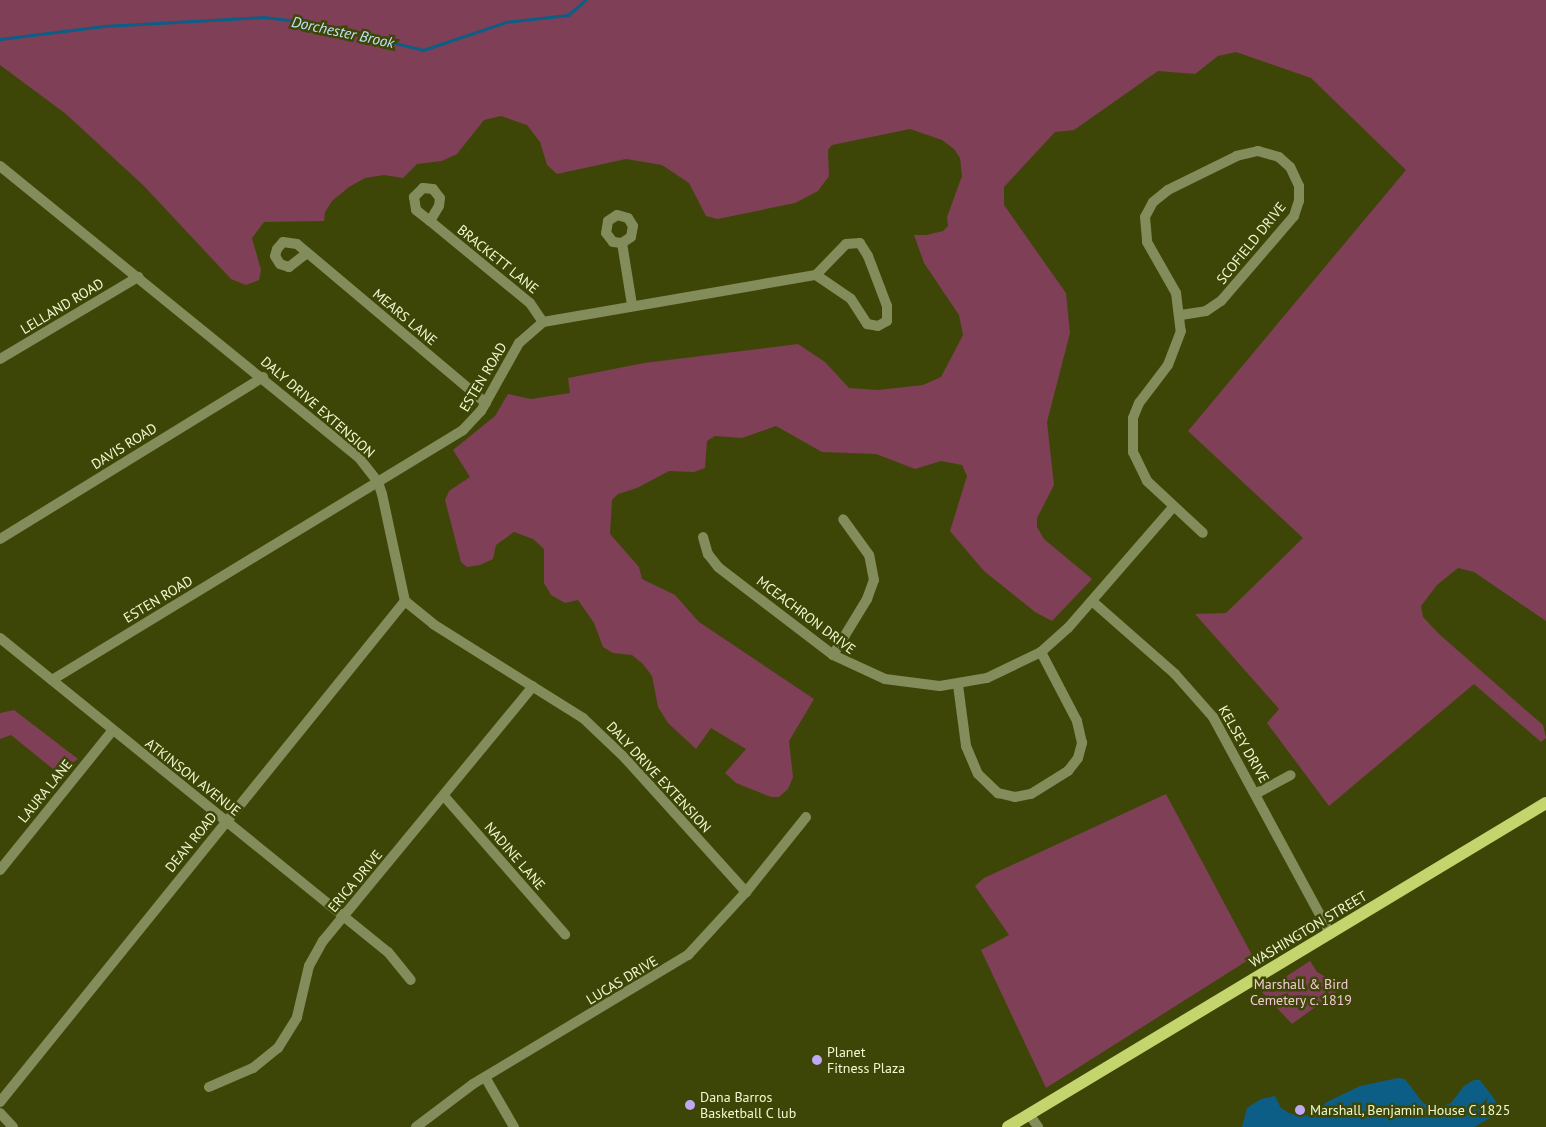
<!DOCTYPE html>
<style>
body{margin:0}
#map{position:relative;width:1546px;height:1127px;overflow:hidden;background:#3e4607;font-family:"PT Sans",sans-serif}
div>[style]{position:absolute}
.green>*{inset:0;background:#7e3f57}
.water>*{inset:0;background:#0d5e86}
.stream>*{height:3px;margin:-1.5px;padding:0 1.5px;transform-origin:1.5px;border-radius:1.5px;background:#0d5e86}
.street>*{height:10px;margin:-5px;padding:0 5px;transform-origin:5px;border-radius:5px;background:#838c5b}
.primary>*{height:12px;margin:-6px;padding:0 6px;transform-origin:6px;border-radius:6px;background:#c3d56c}
.dots>*{width:14px;height:14px;translate:-50% -50%;box-sizing:border-box;border:2px solid #3e4607;border-radius:50%}
span{translate:-50% -50%;white-space:nowrap;text-align:center;line-height:1.15;-webkit-text-stroke:5px #3e4607;paint-order:stroke}
.street-label{font-size:14px;color:#f0f9d2}
.park-label{font-size:14px;color:#f3c9d7}
.poi-label{font-size:14px;color:#f0f9d2}
.left{translate:0 -50%;text-align:left}
.water-label{font-size:15px;color:#bee2fa;font-style:italic}
</style>
<div id="map">
<div class="green">
<i style="clip-path:polygon(0 0,1546px 0,1546px 621px,1474px 572px,1458px 568px,1437px 585px,1421px 606px,1423px 617px,1439px 634px,1543px 725px,1546px 738px,1541px 742px,1474px 684px,1329px 806px,1267px 723px,1279px 709px,1195px 614px,1226px 613px,1303px 538px,1188px 431px,1406px 170px,1311px 78px,1236px 52px,1218px 56px,1195px 74px,1158px 71px,1074px 130px,1055px 132px,1004px 187px,1004px 205px,1066px 293px,1070px 333px,1047px 422px,1054px 485px,1037px 518px,1037px 527px,1044px 539px,1092px 579px,1052px 621px,1035px 612px,984px 571px,950px 531px,967px 476px,962px 465px,941px 461px,915px 469px,876px 454px,822px 452px,776px 426px,742px 438px,715px 436px,707px 441px,705px 468px,694px 472px,669px 471px,637px 488px,618px 494px,612px 500px,610px 534px,639px 567px,642px 579px,675px 595px,699px 622px,814px 699px,789px 741px,793px 777px,788px 789px,779px 797px,771px 797px,736px 783px,725px 773px,746px 749px,711px 728px,696px 749px,668px 723px,658px 707px,652px 676px,643px 664px,632px 655px,613px 653px,603px 647px,594px 623px,578px 600px,565px 603px,551px 595px,544px 583px,544px 549px,533px 539px,514px 532px,496px 545px,493px 559px,480px 565px,467px 567px,461px 562px,445px 500px,449px 491px,470px 477px,453px 450px,495px 416px,508px 394px,531px 399px,570px 393px,568px 378px,644px 363px,798px 344px,825px 362px,849px 388px,878px 390px,923px 385px,941px 377px,963px 335px,959px 315px,924px 263px,914px 235px,927px 235px,943px 231px,948px 226px,947px 217px,962px 176px,960px 158px,954px 149px,942px 140px,910px 129px,832px 145px,828px 150px,829px 176px,818px 191px,795px 203px,718px 219px,706px 216px,689px 183px,662px 165px,626px 159px,557px 174px,547px 165px,540px 142px,527px 125px,501px 116px,484px 120px,457px 154px,442px 161px,417px 164px,403px 178px,384px 175px,365px 178px,349px 187px,332px 201px,325px 212px,324px 221px,264px 222px,252px 238px,261px 270px,259px 280px,246px 285px,231px 279px,144px 186px,66px 114px,0 65px)"></i>
<i style="clip-path:polygon(14px 710px,78px 759px,58px 773px,11px 735px,0 739px,0 713px)"></i>
<i style="clip-path:polygon(1166px 794px,1253px 957px,1046px 1088px,981px 950px,1009px 935px,975px 886px,984px 878px)"></i>
<i style="clip-path:polygon(1310px 961px,1317px 972px,1343px 987px,1292px 1024px,1262px 992px)"></i>
</div>
<div class="water">
<i style="clip-path:polygon(1398px 1078px,1405px 1079px,1423px 1103px,1437px 1108px,1451px 1103px,1464px 1086px,1474px 1080px,1480px 1080px,1495px 1100px,1497px 1108px,1492px 1117px,1474px 1127px,1242px 1127px,1247px 1108px,1261px 1099px,1275px 1096px,1281px 1108px,1289px 1113px,1299px 1116px,1312px 1115px,1327px 1102px,1360px 1086px)"></i>
</div>
<div class="stream">
<i style="left:0;top:39px;width:105px;rotate:-7.1deg"></i>
<i style="left:104px;top:26px;width:159px;rotate:-3.2deg"></i>
<i style="left:263px;top:17px;width:52px;rotate:6.6deg"></i>
<i style="left:315px;top:23px;width:111px;rotate:14deg"></i>
<i style="left:423px;top:50px;width:88px;rotate:-18.6deg"></i>
<i style="left:506px;top:22px;width:62px;rotate:-6.4deg"></i>
<i style="left:568px;top:15px;width:23px;rotate:-41deg"></i>
</div>
<div class="street">
<i style="left:0;top:166px;width:464px;rotate:39.1deg"></i>
<i style="left:360px;top:459px;width:29px;rotate:52deg"></i>
<i style="left:378px;top:482px;width:13px;rotate:72deg"></i>
<i style="left:382px;top:494px;width:109px;rotate:77.9deg"></i>
<i style="left:405px;top:601px;width:36px;rotate:39deg"></i>
<i style="left:433px;top:624px;width:177px;rotate:32.1deg"></i>
<i style="left:583px;top:718px;width:58px;rotate:43.6deg"></i>
<i style="left:625px;top:758px;width:181px;rotate:47.9deg"></i>
<i style="left:430px;top:221px;width:17px;rotate:-59deg"></i>
<i style="left:439px;top:206px;width:8px;rotate:-83deg"></i>
<i style="left:440px;top:198px;width:11px;rotate:-128deg"></i>
<i style="left:433px;top:189px;width:10px;rotate:-174deg"></i>
<i style="left:423px;top:188px;width:13px;rotate:135deg"></i>
<i style="left:414px;top:197px;width:13px;rotate:81deg"></i>
<i style="left:416px;top:210px;width:18px;rotate:38deg"></i>
<i style="left:430px;top:221px;width:129px;rotate:39.4deg"></i>
<i style="left:530px;top:303px;width:23px;rotate:56deg"></i>
<i style="left:622px;top:243px;width:11px;rotate:-34deg"></i>
<i style="left:631px;top:237px;width:11px;rotate:-80deg"></i>
<i style="left:633px;top:226px;width:9px;rotate:-122deg"></i>
<i style="left:628px;top:218px;width:11px;rotate:-165deg"></i>
<i style="left:617px;top:215px;width:11px;rotate:146deg"></i>
<i style="left:608px;top:221px;width:12px;rotate:99deg"></i>
<i style="left:606px;top:233px;width:11px;rotate:52deg"></i>
<i style="left:613px;top:242px;width:9px;rotate:6deg"></i>
<i style="left:622px;top:243px;width:63px;rotate:80.8deg"></i>
<i style="left:307px;top:253px;width:23px;rotate:142deg"></i>
<i style="left:289px;top:267px;width:9px;rotate:-162deg"></i>
<i style="left:280px;top:264px;width:9px;rotate:-122deg"></i>
<i style="left:275px;top:256px;width:7px;rotate:-74deg"></i>
<i style="left:277px;top:249px;width:9px;rotate:-49deg"></i>
<i style="left:283px;top:242px;width:14px;rotate:8deg"></i>
<i style="left:297px;top:244px;width:247px;rotate:40.1deg"></i>
<i style="left:1181px;top:315px;width:25px;rotate:-9deg"></i>
<i style="left:1206px;top:311px;width:18px;rotate:-34deg"></i>
<i style="left:1221px;top:301px;width:112px;rotate:-49.3deg"></i>
<i style="left:1294px;top:216px;width:16px;rotate:-72deg"></i>
<i style="left:1299px;top:201px;width:15px;rotate:-90deg"></i>
<i style="left:1299px;top:186px;width:21px;rotate:-115deg"></i>
<i style="left:1290px;top:167px;width:15px;rotate:-138deg"></i>
<i style="left:1279px;top:157px;width:22px;rotate:-164deg"></i>
<i style="left:1258px;top:151px;width:22px;rotate:167deg"></i>
<i style="left:1237px;top:156px;width:77px;rotate:153.8deg"></i>
<i style="left:1168px;top:190px;width:19px;rotate:141deg"></i>
<i style="left:1153px;top:202px;width:17px;rotate:118deg"></i>
<i style="left:1145px;top:217px;width:25px;rotate:85deg"></i>
<i style="left:1147px;top:242px;width:59px;rotate:60.4deg"></i>
<i style="left:1176px;top:293px;width:38px;rotate:83deg"></i>
<i style="left:1181px;top:331px;width:36px;rotate:111deg"></i>
<i style="left:1168px;top:365px;width:48px;rotate:127.3deg"></i>
<i style="left:1139px;top:403px;width:16px;rotate:112deg"></i>
<i style="left:1133px;top:418px;width:34px;rotate:90deg"></i>
<i style="left:1133px;top:452px;width:32px;rotate:64deg"></i>
<i style="left:1147px;top:481px;width:76px;rotate:42.9deg"></i>
<i style="left:0;top:359px;width:161px;rotate:-30.7deg"></i>
<i style="left:703px;top:537px;width:18px;rotate:74deg"></i>
<i style="left:708px;top:554px;width:16px;rotate:52deg"></i>
<i style="left:718px;top:567px;width:145px;rotate:37.4deg"></i>
<i style="left:833px;top:655px;width:57px;rotate:24.8deg"></i>
<i style="left:885px;top:679px;width:55px;rotate:7.3deg"></i>
<i style="left:940px;top:686px;width:48px;rotate:-9.7deg"></i>
<i style="left:987px;top:678px;width:60px;rotate:-25.7deg"></i>
<i style="left:1041px;top:652px;width:36px;rotate:-42deg"></i>
<i style="left:1068px;top:628px;width:160px;rotate:-49deg"></i>
<i style="left:0;top:539px;width:309px;rotate:-31.6deg"></i>
<i style="left:1092px;top:601px;width:111px;rotate:41.3deg"></i>
<i style="left:1175px;top:674px;width:57px;rotate:48.5deg"></i>
<i style="left:1213px;top:717px;width:246px;rotate:61.6deg"></i>
<i style="left:0;top:638px;width:499px;rotate:39deg"></i>
<i style="left:388px;top:952px;width:36px;rotate:51deg"></i>
<i style="left:833px;top:655px;width:66px;rotate:-58.7deg"></i>
<i style="left:867px;top:599px;width:20px;rotate:-70deg"></i>
<i style="left:874px;top:580px;width:25px;rotate:-101deg"></i>
<i style="left:869px;top:555px;width:44px;rotate:-125.8deg"></i>
<i style="left:52px;top:680px;width:481px;rotate:-31.3deg"></i>
<i style="left:463px;top:430px;width:26px;rotate:-47deg"></i>
<i style="left:481px;top:411px;width:78px;rotate:-60.8deg"></i>
<i style="left:519px;top:343px;width:32px;rotate:-41deg"></i>
<i style="left:543px;top:322px;width:277px;rotate:-9.8deg"></i>
<i style="left:816px;top:275px;width:42px;rotate:34.4deg"></i>
<i style="left:851px;top:299px;width:30px;rotate:57deg"></i>
<i style="left:867px;top:324px;width:11px;rotate:10deg"></i>
<i style="left:878px;top:326px;width:10px;rotate:-29deg"></i>
<i style="left:887px;top:321px;width:15px;rotate:-90deg"></i>
<i style="left:887px;top:306px;width:53px;rotate:-110.8deg"></i>
<i style="left:868px;top:256px;width:15px;rotate:-122deg"></i>
<i style="left:860px;top:243px;width:14px;rotate:176deg"></i>
<i style="left:846px;top:244px;width:43px;rotate:134.1deg"></i>
<i style="left:958px;top:685px;width:62px;rotate:82.5deg"></i>
<i style="left:966px;top:746px;width:30px;rotate:67deg"></i>
<i style="left:978px;top:774px;width:28px;rotate:44deg"></i>
<i style="left:998px;top:793px;width:17px;rotate:13deg"></i>
<i style="left:1015px;top:797px;width:16px;rotate:-11deg"></i>
<i style="left:1031px;top:794px;width:44px;rotate:-31.9deg"></i>
<i style="left:1068px;top:771px;width:16px;rotate:-52deg"></i>
<i style="left:1078px;top:758px;width:16px;rotate:-75deg"></i>
<i style="left:1082px;top:743px;width:23px;rotate:-103deg"></i>
<i style="left:1077px;top:721px;width:78px;rotate:-117.6deg"></i>
<i style="left:1257px;top:793px;width:38px;rotate:-28deg"></i>
<i style="left:444px;top:796px;width:184px;rotate:48.8deg"></i>
<i style="left:0;top:870px;width:179px;rotate:-51.1deg"></i>
<i style="left:485px;top:1077px;width:58px;rotate:59.9deg"></i>
<i style="left:209px;top:1087px;width:48px;rotate:-23.4deg"></i>
<i style="left:253px;top:1068px;width:32px;rotate:-39deg"></i>
<i style="left:278px;top:1048px;width:36px;rotate:-58deg"></i>
<i style="left:297px;top:1017px;width:52px;rotate:-76.8deg"></i>
<i style="left:309px;top:966px;width:29px;rotate:-61deg"></i>
<i style="left:323px;top:941px;width:330px;rotate:-50.5deg"></i>
<i style="left:0;top:1102px;width:644px;rotate:-51.05deg"></i>
<i style="left:0;top:1113px;width:19px;rotate:47deg"></i>
<i style="left:1029px;top:1114px;width:16px;rotate:55deg"></i>
<i style="left:416px;top:1127px;width:71px;rotate:-37deg"></i>
<i style="left:473px;top:1084px;width:251px;rotate:-31deg"></i>
<i style="left:688px;top:955px;width:86px;rotate:-47.4deg"></i>
<i style="left:746px;top:892px;width:96px;rotate:-51.3deg"></i>
</div>
<div class="primary">
<i style="left:1008px;top:1127px;width:628px;rotate:-31.06deg"></i>
</div>
<div class="dots">
<i style="left:817px;top:1060px;background:#bfa9f4"></i>
<i style="left:690px;top:1105px;background:#bfa9f4"></i>
<i style="left:1300px;top:1110px;background:#bfa9f4"></i>
</div>
<div class="street-label">
<span style="left:1251px;top:243px;rotate:-51deg">SCOFIELD DRIVE</span>
<span style="left:498px;top:259px;rotate:39deg">BRACKETT LANE</span>
<span style="left:62px;top:306px;rotate:-31deg">LELLAND ROAD</span>
<span style="left:405px;top:317px;rotate:40deg">MEARS LANE</span>
<span style="left:483px;top:377px;rotate:-59deg">ESTEN ROAD</span>
<span style="left:318px;top:407px;rotate:41deg">DALY DRIVE EXTENSION</span>
<span style="left:124px;top:446px;rotate:-32deg">DAVIS ROAD</span>
<span style="left:158px;top:599px;rotate:-31deg">ESTEN ROAD</span>
<span style="left:806px;top:615px;rotate:37deg">MCEACHRON DRIVE</span>
<span style="left:1244px;top:744px;rotate:60deg">KELSEY DRIVE</span>
<span style="left:193px;top:777px;rotate:38deg">ATKINSON AVENUE</span>
<span style="left:659px;top:777px;rotate:47deg">DALY DRIVE EXTENSION</span>
<span style="left:45px;top:791px;rotate:-51deg">LAURA LANE</span>
<span style="left:191px;top:842px;rotate:-51deg">DEAN ROAD</span>
<span style="left:515px;top:856px;rotate:49deg">NADINE LANE</span>
<span style="left:355px;top:881px;rotate:-50deg">ERICA DRIVE</span>
<span style="left:1308px;top:929px;rotate:-31deg">WASHINGTON STREET</span>
<span style="left:622px;top:980px;rotate:-31deg">LUCAS DRIVE</span>
</div>
<div class="park-label">
<span style="left:1301px;top:992px">Marshall &amp; Bird<br>Cemetery c. 1819</span>
</div>
<div class="poi-label">
<span class="left" style="left:827px;top:1060px">Planet<br>Fitness Plaza</span>
<span class="left" style="left:700px;top:1105px">Dana Barros<br>Basketball C lub</span>
<span class="left" style="left:1310px;top:1110px">Marshall, Benjamin House C 1825</span>
</div>
<div class="water-label">
<span style="left:343px;top:32px;rotate:12deg">Dorchester Brook</span>
</div>
</div>
